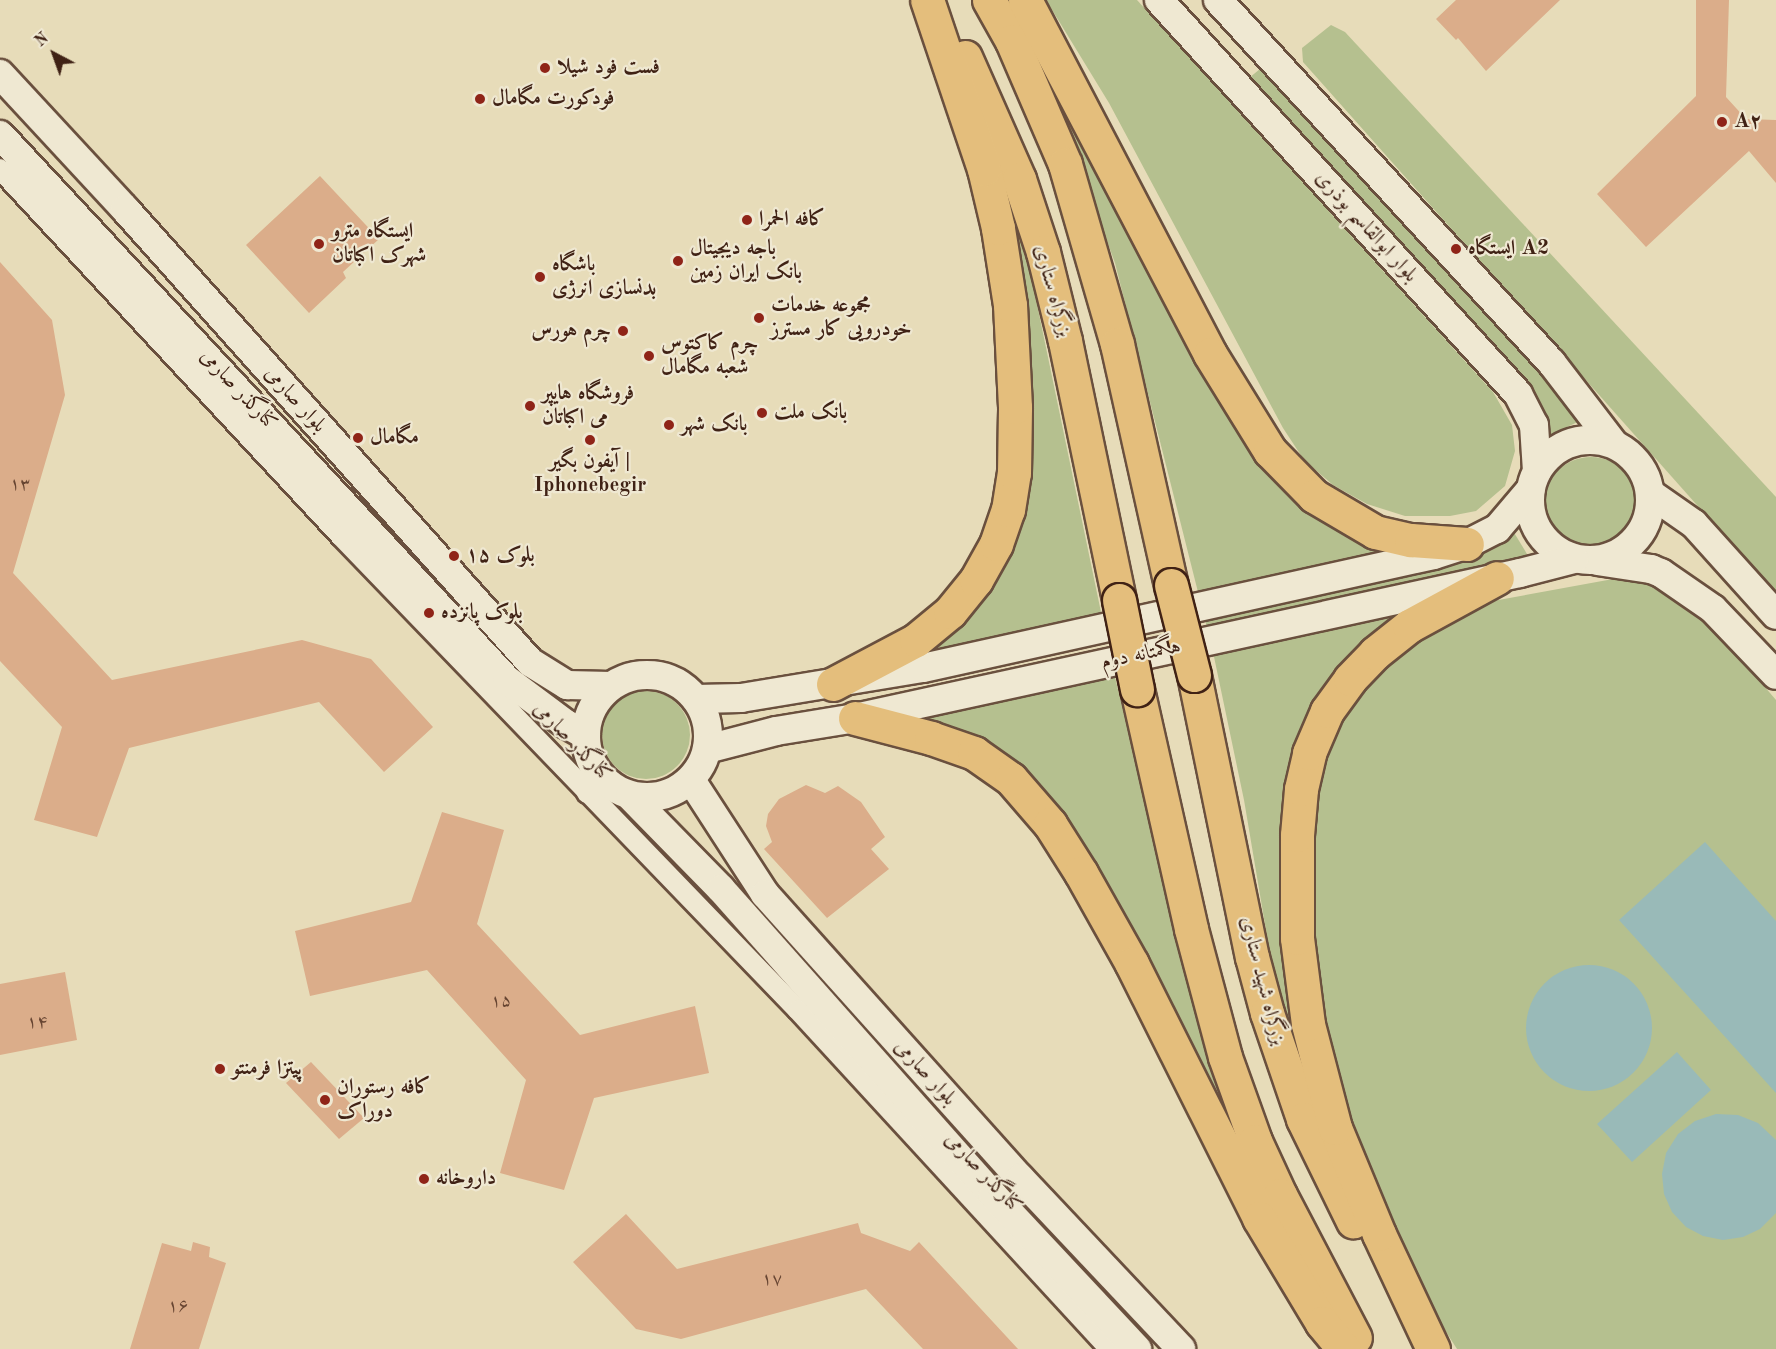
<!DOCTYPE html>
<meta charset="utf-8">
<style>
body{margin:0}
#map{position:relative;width:1776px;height:1349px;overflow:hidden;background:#e7dcb9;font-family:"Old Standard TT",Amiri,serif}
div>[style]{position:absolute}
.green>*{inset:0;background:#b5c08f}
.round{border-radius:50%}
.water>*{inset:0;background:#99bab8}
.building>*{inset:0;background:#dbad8a}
.roads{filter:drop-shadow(2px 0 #6a503e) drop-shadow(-2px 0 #6a503e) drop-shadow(0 2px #6a503e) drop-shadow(0 -2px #6a503e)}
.street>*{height:20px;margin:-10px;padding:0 10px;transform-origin:10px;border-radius:10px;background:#efe8d2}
.secondary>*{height:28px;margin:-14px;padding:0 14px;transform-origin:14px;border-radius:14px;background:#efe8d2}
.secondary>.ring{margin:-14px;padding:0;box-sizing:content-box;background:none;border:28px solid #efe8d2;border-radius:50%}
.highway>*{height:33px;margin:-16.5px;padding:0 16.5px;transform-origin:16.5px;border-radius:16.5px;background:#e4be7c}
.bridges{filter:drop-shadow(2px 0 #402215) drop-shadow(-2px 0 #402215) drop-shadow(0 2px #402215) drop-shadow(0 -2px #402215)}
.highway-bridge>*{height:33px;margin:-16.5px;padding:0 16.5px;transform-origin:16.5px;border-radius:16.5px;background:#e4be7c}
.dots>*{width:16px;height:16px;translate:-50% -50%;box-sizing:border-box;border:3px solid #efe8d2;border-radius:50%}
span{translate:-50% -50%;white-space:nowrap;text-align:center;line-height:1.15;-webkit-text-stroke:4.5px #efe8d2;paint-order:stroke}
.number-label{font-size:18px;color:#674532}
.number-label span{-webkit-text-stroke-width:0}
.poi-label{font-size:21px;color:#402215;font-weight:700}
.left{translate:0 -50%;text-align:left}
.right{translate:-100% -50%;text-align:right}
.street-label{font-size:21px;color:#402215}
.north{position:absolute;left:24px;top:24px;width:60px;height:60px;-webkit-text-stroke:4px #efe8d2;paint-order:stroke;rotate:319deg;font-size:16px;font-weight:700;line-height:24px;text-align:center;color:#402215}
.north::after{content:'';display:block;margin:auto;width:21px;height:27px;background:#402215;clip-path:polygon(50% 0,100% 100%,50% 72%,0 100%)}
</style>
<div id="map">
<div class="green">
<i style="clip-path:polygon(1046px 0,1137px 0,1493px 392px,1512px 425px,1515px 451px,1505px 486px,1476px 511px,1450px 516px,1405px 516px,1367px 504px,1333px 485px,1304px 460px,1283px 428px,1109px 103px)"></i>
<i style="clip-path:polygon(1028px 22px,1214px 392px,1254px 449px,1403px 549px,1199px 596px,1115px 263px,1055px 98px,1023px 25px)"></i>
<i style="clip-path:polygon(1331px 25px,1345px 32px,1776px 497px,1776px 594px,1303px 62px,1302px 48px)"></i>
<i style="clip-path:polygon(1260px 69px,1510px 341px,1584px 419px,1550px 435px,1537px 399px,1249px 78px)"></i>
<i style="clip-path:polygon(974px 109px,1014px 212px,1028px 261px,1102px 617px,898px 664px,1023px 497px)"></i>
<i class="round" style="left:1544px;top:457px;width:94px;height:94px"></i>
<i style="clip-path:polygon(1513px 531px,1527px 554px,1523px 560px,1207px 629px,1205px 618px)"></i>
<i style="clip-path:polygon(1624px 577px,1649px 578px,1686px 604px,1740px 658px,1776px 700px,1776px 1349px,1457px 1349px,1397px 1255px,1345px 1130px,1310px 962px,1310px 791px,1354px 684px,1455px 612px,1493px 601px)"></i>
<i style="clip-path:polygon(1448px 600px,1311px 721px,1301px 1064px,1271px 960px,1244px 800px,1213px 652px)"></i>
<i style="clip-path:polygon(1114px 673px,1199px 1025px,1244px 1150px,1057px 811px,904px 722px)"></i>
<i class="round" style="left:602px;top:691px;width:88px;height:88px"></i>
</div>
<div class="water">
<i style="clip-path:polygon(1705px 842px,1776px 921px,1776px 1093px,1619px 920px)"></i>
<i class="round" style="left:1526px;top:965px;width:126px;height:126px"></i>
<i style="clip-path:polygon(1677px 1052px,1711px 1090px,1632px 1162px,1597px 1124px)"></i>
<i style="clip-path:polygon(1716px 1114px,1738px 1115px,1758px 1123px,1776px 1140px,1776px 1213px,1760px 1229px,1743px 1237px,1723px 1240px,1703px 1236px,1686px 1227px,1672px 1212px,1664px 1194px,1662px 1174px,1666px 1153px,1678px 1134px,1695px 1121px)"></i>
</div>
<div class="building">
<i style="clip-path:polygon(1456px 0,1560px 0,1486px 71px,1458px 38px,1456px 40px,1436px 19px)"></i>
<i style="clip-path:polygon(1696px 0,1729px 0,1726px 97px,1746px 119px,1776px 120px,1776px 183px,1749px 151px,1646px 247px,1597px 194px,1696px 96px)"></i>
<i style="clip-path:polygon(320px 176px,379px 239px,343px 272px,346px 278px,309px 313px,246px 245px)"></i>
<i style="clip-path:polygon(0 262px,52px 320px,65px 395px,13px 573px,112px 680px,302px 640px,371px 659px,433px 727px,384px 772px,319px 702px,129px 748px,97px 837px,34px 820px,62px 727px,0 661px)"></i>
<i style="clip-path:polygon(806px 785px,825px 793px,838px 786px,861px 802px,885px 837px,871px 849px,889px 869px,827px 918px,764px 849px,772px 842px,766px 826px,768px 814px,779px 799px)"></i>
<i style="clip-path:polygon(442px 812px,504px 830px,477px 924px,580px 1035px,695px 1006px,709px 1073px,594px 1098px,564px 1190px,500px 1173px,526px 1080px,427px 970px,310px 996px,295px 931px,411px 902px)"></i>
<i style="clip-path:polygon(65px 972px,77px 1040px,0 1055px,0 984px)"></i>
<i style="clip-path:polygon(311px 1062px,364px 1118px,339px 1139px,286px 1083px)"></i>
<i style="clip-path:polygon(626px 1214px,677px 1269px,858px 1223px,861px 1233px,910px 1251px,919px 1242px,1018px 1349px,923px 1349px,866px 1289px,681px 1339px,636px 1329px,573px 1262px)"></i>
<i style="clip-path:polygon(193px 1242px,210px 1247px,209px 1257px,226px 1263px,199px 1349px,130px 1349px,162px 1243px,191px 1251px)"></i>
</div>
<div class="roads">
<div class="street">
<i style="left:0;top:169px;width:501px;rotate:47.1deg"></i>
<i style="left:341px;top:536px;width:658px;rotate:46.05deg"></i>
<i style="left:798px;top:1010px;width:461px;rotate:47.4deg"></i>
<i style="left:587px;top:793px;width:21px;rotate:-41deg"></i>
</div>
<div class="secondary">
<i style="left:1159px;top:0;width:533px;rotate:47.66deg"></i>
<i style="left:1518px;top:394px;width:35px;rotate:63deg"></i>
<i style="left:1534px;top:425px;width:46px;rotate:86.3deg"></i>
<i style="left:1218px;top:0;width:492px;rotate:47.4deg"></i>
<i style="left:1551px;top:362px;width:103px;rotate:52.5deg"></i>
<i style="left:0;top:74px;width:184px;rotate:47.2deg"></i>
<i style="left:125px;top:209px;width:608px;rotate:48.2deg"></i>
<i style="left:530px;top:662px;width:44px;rotate:31.9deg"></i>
<i style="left:567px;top:685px;width:44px;rotate:1.3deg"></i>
<i style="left:0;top:135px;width:744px;rotate:47.07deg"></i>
<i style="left:507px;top:680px;width:74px;rotate:36.7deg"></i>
<i style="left:566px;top:724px;width:23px;rotate:29deg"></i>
<i class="ring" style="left:1530px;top:440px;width:92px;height:92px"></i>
<i style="left:1651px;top:494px;width:52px;rotate:34.9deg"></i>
<i style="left:1694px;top:524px;width:122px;rotate:48deg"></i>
<i style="left:1597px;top:561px;width:55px;rotate:8.4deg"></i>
<i style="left:1651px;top:569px;width:11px;rotate:22deg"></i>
<i style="left:1661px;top:573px;width:63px;rotate:34.7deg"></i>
<i style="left:1713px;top:609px;width:91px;rotate:46.3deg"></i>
<i class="ring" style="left:586px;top:675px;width:94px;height:94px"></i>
<i style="left:696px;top:699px;width:45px;rotate:-1.3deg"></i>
<i style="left:741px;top:698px;width:184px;rotate:-9.4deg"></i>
<i style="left:923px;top:668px;width:523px;rotate:-12.47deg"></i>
<i style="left:1434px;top:555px;width:35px;rotate:-18deg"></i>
<i style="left:1467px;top:544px;width:34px;rotate:-27deg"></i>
<i style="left:1497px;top:529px;width:52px;rotate:-49.6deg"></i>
<i style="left:707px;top:749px;width:71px;rotate:-14.6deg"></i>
<i style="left:776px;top:731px;width:80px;rotate:-9.3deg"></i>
<i style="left:855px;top:718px;width:681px;rotate:-12.3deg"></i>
<i style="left:1520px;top:573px;width:56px;rotate:-14.5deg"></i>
<i style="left:691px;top:780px;width:136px;rotate:57deg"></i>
<i style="left:765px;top:894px;width:382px;rotate:48.1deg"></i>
<i style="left:1020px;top:1178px;width:235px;rotate:46.7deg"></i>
<i style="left:630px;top:796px;width:130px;rotate:45.6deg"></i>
<i style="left:721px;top:889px;width:409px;rotate:48.4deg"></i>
<i style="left:993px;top:1195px;width:211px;rotate:46.9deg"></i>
</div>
<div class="highway">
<i style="left:989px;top:0;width:47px;rotate:60.7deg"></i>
<i style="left:1012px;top:41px;width:134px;rotate:66.7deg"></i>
<i style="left:1065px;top:164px;width:187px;rotate:73.9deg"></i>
<i style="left:1117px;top:344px;width:247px;rotate:77.4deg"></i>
<i style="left:1025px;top:0;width:399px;rotate:62.4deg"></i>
<i style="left:1210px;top:354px;width:114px;rotate:58.3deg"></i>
<i style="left:1270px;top:451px;width:63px;rotate:45.6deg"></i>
<i style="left:1314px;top:496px;width:71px;rotate:30.5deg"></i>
<i style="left:1375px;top:532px;width:37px;rotate:13deg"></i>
<i style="left:1411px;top:540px;width:56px;rotate:4.1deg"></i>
<i style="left:965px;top:57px;width:133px;rotate:66.1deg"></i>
<i style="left:1019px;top:179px;width:77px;rotate:71.8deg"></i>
<i style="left:1043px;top:252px;width:92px;rotate:76.1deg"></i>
<i style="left:1065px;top:341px;width:265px;rotate:78.2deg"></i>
<i style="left:1194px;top:675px;width:288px;rotate:78.4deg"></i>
<i style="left:1252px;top:957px;width:58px;rotate:75deg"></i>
<i style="left:1267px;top:1013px;width:112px;rotate:71.2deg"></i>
<i style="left:1303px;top:1119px;width:114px;rotate:63.9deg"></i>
<i style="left:833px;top:684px;width:94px;rotate:-27.9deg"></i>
<i style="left:916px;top:640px;width:44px;rotate:-39.5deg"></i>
<i style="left:950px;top:612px;width:41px;rotate:-50.9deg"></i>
<i style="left:976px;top:580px;width:41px;rotate:-60.9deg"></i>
<i style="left:996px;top:544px;width:36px;rotate:-71deg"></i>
<i style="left:1008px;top:510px;width:37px;rotate:-81deg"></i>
<i style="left:1014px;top:473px;width:66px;rotate:-89.1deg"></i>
<i style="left:1015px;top:407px;width:102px;rotate:-92.8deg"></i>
<i style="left:1010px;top:305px;width:78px;rotate:-98.9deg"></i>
<i style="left:998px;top:228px;width:61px;rotate:-103.3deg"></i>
<i style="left:984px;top:169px;width:178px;rotate:-108.6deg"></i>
<i style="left:1137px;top:689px;width:246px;rotate:77.3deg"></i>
<i style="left:1191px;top:929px;width:132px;rotate:75.1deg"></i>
<i style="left:1225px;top:1057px;width:89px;rotate:70.3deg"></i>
<i style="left:1255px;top:1141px;width:60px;rotate:65.2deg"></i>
<i style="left:1280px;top:1195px;width:161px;rotate:62.3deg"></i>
<i style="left:855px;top:718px;width:79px;rotate:14.7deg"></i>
<i style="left:931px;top:738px;width:46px;rotate:19.2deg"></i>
<i style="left:974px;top:753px;width:45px;rotate:35.1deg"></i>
<i style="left:1011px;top:779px;width:60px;rotate:49.1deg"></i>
<i style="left:1050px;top:824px;width:58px;rotate:57.7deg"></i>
<i style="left:1081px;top:873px;width:104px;rotate:60.7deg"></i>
<i style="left:1132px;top:964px;width:284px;rotate:63.4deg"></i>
<i style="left:1259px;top:1218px;width:122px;rotate:59deg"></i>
<i style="left:1322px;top:1323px;width:34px;rotate:50deg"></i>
<i style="left:1433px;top:1349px;width:127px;rotate:-115.2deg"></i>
<i style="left:1379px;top:1234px;width:115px;rotate:-112.5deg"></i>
<i style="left:1335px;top:1128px;width:107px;rotate:-104.6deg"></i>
<i style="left:1308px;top:1024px;width:87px;rotate:-97.3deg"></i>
<i style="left:1297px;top:938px;width:103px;rotate:-90deg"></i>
<i style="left:1297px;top:835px;width:46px;rotate:-85deg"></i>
<i style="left:1301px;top:789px;width:37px;rotate:-77deg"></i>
<i style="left:1309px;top:753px;width:46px;rotate:-66.8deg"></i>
<i style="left:1327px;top:711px;width:39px;rotate:-54deg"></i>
<i style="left:1350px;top:679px;width:36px;rotate:-46deg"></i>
<i style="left:1375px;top:653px;width:43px;rotate:-38.5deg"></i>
<i style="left:1409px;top:626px;width:100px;rotate:-28.6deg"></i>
</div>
</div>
<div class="bridges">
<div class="highway-bridge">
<i style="left:1171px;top:585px;width:93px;rotate:75.7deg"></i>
<i style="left:1119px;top:600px;width:91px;rotate:78.6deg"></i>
</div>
</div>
<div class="dots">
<i style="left:545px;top:68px;background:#8f2418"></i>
<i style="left:480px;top:99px;background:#8f2418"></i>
<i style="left:1722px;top:122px;background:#8f2418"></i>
<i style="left:747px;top:220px;background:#8f2418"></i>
<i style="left:319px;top:244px;background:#8f2418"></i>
<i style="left:1456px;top:249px;background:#8f2418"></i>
<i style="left:678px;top:261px;background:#8f2418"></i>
<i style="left:540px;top:277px;background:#8f2418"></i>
<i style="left:759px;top:318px;background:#8f2418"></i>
<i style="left:623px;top:331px;background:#8f2418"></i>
<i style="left:649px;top:356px;background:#8f2418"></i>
<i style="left:530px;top:406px;background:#8f2418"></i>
<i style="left:762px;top:413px;background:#8f2418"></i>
<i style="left:669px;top:425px;background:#8f2418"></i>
<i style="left:358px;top:438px;background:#8f2418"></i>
<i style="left:590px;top:440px;background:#8f2418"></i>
<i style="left:454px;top:556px;background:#8f2418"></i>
<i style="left:429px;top:613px;background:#8f2418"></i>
<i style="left:220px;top:1069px;background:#8f2418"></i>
<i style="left:325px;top:1100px;background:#8f2418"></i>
<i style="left:424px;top:1179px;background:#8f2418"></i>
</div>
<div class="number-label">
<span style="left:20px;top:484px">۱۳</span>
<span style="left:501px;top:1001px">۱۵</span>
<span style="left:37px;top:1022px">۱۴</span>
<span style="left:772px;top:1279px">۱۷</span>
<span style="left:178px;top:1306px">۱۶</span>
</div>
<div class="poi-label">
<span class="left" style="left:557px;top:68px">فست فود شیلا</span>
<span class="left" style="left:492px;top:99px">فودکورت مگامال</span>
<span class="left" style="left:1734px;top:122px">A۲</span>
<span class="left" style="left:759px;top:220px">کافه الحمرا</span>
<span class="left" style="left:332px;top:244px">ایستگاه مترو<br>شهرک اکباتان</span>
<span class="left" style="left:690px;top:261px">باجه دیجیتال<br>بانک ایران زمین</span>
<span class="left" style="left:1468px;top:249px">ایستگاه A2</span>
<span class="left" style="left:552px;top:277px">باشگاه<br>بدنسازی انرژی</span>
<span class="left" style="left:771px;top:318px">مجموعه خدمات<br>خودرویی کار مسترز</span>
<span class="right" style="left:611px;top:331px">چرم هورس</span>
<span class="left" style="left:661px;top:356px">چرم کاکتوس<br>شعبه مگامال</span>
<span class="left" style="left:542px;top:406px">فروشگاه هایپر<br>می اکباتان</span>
<span class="left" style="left:774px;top:413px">بانک ملت</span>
<span class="left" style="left:681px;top:425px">بانک شهر</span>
<span class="left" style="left:370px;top:438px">مگامال</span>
<span style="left:590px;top:474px">آیفون بگیر |<br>Iphonebegir</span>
<span class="left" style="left:466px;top:556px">بلوک ۱۵</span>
<span class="left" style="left:441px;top:613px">بلوک پانزده</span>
<span class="left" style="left:232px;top:1069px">پیتزا فرمنتو</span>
<span class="left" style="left:337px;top:1100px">کافه رستوران<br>دوراک</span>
<span class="left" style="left:436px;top:1179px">داروخانه</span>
</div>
<div class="street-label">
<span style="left:1366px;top:227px;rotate:48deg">بلوار ابوالقاسم بوذری</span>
<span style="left:1052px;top:291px;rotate:75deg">بزرگراه ستاری</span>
<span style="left:238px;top:390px;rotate:47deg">کنارگذر صارمی</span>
<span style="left:295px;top:400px;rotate:48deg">بلوار صارمی</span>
<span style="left:1141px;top:655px;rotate:-12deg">هگمتانه دوم</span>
<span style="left:572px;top:742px;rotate:46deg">کنارگذر صارمی</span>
<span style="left:1262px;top:981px;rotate:76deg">بزرگراه شهید ستاری</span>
<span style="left:925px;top:1073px;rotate:48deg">بلوار صارمی</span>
<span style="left:983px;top:1173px;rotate:47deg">کنارگذر صارمی</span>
</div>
<div class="north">N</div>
</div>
